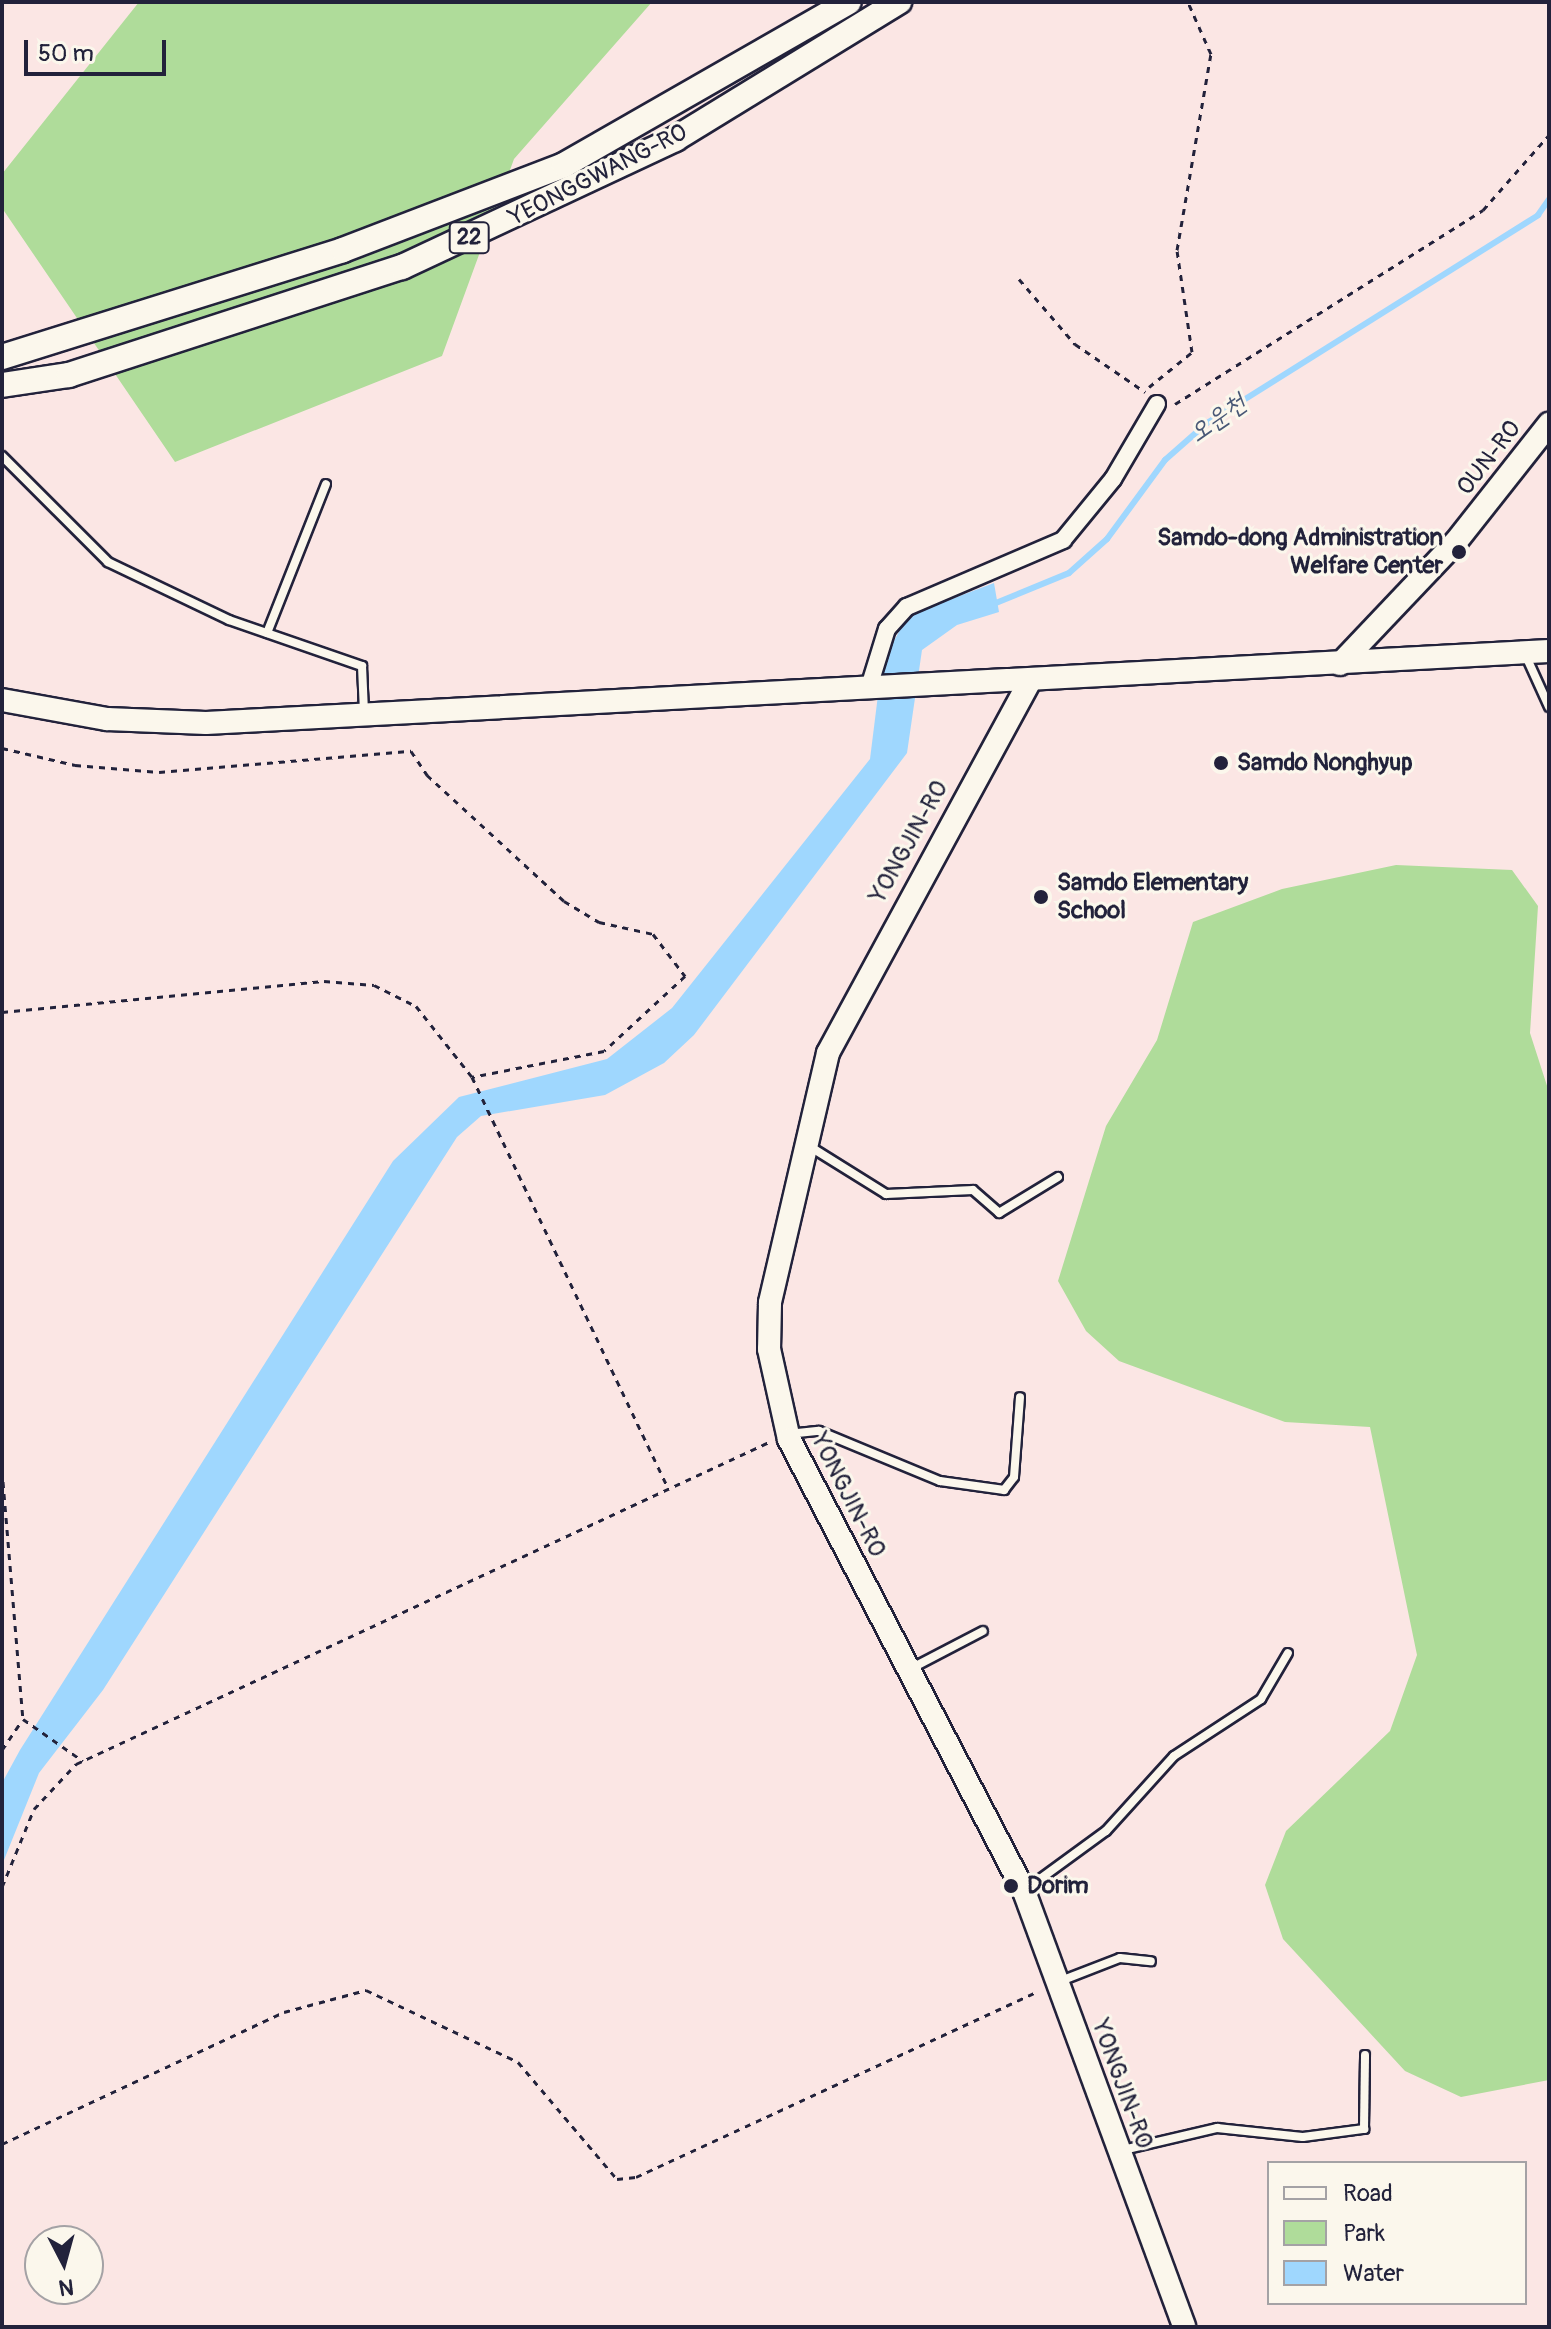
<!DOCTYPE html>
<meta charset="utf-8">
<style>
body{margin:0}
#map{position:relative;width:1551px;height:2329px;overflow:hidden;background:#fbe6e4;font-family:Pangolin,"Poor Story",sans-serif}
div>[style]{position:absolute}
.green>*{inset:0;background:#afdc9a}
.water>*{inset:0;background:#9fd7fe}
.stream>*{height:6px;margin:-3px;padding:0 3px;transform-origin:3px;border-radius:3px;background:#9fd7fe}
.path>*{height:3px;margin-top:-1.5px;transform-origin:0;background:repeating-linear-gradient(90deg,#22223b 0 6px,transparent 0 12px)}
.roads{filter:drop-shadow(2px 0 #22223b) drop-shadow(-2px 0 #22223b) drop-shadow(0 2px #22223b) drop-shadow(0 -2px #22223b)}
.lane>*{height:8px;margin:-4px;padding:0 4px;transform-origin:4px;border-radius:4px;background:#fbf7ec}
.street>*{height:16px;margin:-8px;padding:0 8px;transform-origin:8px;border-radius:8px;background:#fbf7ec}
.secondary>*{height:22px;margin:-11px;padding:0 11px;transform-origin:11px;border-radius:11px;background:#fbf7ec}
.primary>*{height:24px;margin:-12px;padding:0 12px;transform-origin:12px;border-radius:12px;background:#fbf7ec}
.dots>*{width:22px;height:22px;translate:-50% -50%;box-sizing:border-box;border:4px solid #fbf7ec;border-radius:50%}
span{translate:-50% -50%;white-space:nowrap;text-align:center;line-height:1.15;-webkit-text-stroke:6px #fbf7ec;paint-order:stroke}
.shield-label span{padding:2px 6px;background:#fbf7ec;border:2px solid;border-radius:6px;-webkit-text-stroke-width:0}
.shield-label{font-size:22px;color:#22223b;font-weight:700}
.street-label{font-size:24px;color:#22223b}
.poi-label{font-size:24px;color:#22223b;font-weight:700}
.right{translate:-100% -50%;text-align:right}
.left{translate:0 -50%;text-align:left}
.water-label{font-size:26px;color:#485876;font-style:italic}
.frame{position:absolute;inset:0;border:4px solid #22223b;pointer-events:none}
.legend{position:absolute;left:1267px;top:2161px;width:260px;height:144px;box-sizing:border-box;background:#fbf7ec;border:2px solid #a4a2a5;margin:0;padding:10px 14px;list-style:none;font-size:24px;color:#22223b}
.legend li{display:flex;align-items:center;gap:16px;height:40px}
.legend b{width:40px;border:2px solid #a4a2a5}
.north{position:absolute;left:24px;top:2225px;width:80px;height:80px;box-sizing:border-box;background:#fbf7ec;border:2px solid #a4a2a5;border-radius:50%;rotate:174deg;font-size:22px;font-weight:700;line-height:32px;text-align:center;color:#22223b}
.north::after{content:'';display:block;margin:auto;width:28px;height:36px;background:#22223b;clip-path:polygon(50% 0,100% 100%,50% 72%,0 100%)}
.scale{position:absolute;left:24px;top:40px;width:142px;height:36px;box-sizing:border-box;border:4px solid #22223b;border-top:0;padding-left:10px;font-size:24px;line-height:28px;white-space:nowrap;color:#22223b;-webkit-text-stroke:6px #fbf7ec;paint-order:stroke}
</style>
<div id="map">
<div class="green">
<i style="clip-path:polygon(139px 2px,652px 2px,514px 159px,442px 356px,175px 462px,2px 208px,2px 174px)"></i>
<i style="clip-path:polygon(1396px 865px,1512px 870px,1538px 906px,1530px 1033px,1549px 1092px,1549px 2080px,1461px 2097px,1405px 2071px,1283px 1939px,1265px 1885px,1286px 1831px,1390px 1731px,1417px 1655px,1370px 1427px,1285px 1422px,1119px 1361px,1086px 1331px,1058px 1281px,1106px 1126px,1157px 1040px,1193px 922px,1282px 889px)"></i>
</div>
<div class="water">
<i style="clip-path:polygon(994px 583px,999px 612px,957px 625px,922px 650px,907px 753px,694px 1035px,664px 1063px,605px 1095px,481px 1116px,457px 1137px,103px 1690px,39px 1773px,2px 1865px,2px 1783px,20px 1750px,393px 1161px,459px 1097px,607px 1059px,672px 1008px,870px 759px,882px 663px,902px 626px,917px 612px)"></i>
</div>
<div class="stream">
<i style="left:991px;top:605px;width:84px;rotate:-22.3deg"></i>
<i style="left:1069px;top:573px;width:51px;rotate:-41.8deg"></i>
<i style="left:1107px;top:539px;width:98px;rotate:-53.7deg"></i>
<i style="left:1165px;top:460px;width:56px;rotate:-41.4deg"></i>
<i style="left:1207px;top:423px;width:391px;rotate:-32.1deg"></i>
<i style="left:1538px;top:215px;width:19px;rotate:-55deg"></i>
</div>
<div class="path">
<i style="left:1019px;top:279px;width:86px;rotate:49.3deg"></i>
<i style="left:1075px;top:344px;width:85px;rotate:34.4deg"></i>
<i style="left:1149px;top:387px;width:55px;rotate:-39.1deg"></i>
<i style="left:1192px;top:352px;width:103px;rotate:-98.4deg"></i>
<i style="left:1177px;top:250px;width:199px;rotate:-80.2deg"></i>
<i style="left:1211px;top:54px;width:57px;rotate:-113.9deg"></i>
<i style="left:1175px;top:404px;width:364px;rotate:-32.2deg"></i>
<i style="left:1483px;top:210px;width:100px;rotate:-48.7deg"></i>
<i style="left:2px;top:748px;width:75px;rotate:13.1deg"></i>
<i style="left:75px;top:765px;width:84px;rotate:4.8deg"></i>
<i style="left:159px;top:772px;width:253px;rotate:-4.8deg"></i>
<i style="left:411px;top:751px;width:29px;rotate:56deg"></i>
<i style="left:427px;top:775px;width:186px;rotate:42.6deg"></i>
<i style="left:564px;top:901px;width:41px;rotate:31deg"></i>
<i style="left:599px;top:922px;width:55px;rotate:12.5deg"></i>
<i style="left:653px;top:934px;width:53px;rotate:52.7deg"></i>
<i style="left:685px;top:976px;width:110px;rotate:137.2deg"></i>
<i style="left:604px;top:1051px;width:135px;rotate:168.9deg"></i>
<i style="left:2px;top:1012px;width:323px;rotate:-5.5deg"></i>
<i style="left:324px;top:981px;width:50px;rotate:4.6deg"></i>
<i style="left:374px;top:985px;width:47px;rotate:26.6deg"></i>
<i style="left:416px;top:1006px;width:90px;rotate:51.7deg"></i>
<i style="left:472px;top:1077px;width:455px;rotate:64.5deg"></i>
<i style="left:2px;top:1470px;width:250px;rotate:85.2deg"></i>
<i style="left:23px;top:1719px;width:73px;rotate:35deg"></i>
<i style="left:2px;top:1750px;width:36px;rotate:-56deg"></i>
<i style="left:2px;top:1887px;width:84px;rotate:-67.7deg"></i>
<i style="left:34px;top:1809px;width:62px;rotate:-47deg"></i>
<i style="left:76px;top:1764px;width:764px;rotate:-24.92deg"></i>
<i style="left:2px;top:2144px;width:311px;rotate:-25.1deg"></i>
<i style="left:284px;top:2012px;width:85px;rotate:-15deg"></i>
<i style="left:366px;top:1990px;width:168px;rotate:25.3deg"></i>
<i style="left:518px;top:2062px;width:153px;rotate:49.8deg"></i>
<i style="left:617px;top:2179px;width:19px;rotate:-6deg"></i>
<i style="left:636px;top:2177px;width:443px;rotate:-24.8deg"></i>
</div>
<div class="roads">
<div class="lane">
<i style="left:2px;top:456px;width:150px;rotate:45deg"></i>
<i style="left:108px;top:562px;width:134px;rotate:25.6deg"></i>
<i style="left:229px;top:620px;width:141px;rotate:19.1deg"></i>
<i style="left:362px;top:666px;width:46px;rotate:87.5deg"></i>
<i style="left:267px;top:633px;width:160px;rotate:-68.4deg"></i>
<i style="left:1525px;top:654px;width:58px;rotate:65.6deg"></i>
<i style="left:809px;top:1146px;width:91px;rotate:31.9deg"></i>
<i style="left:886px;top:1194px;width:87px;rotate:-2.6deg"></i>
<i style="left:973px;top:1190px;width:35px;rotate:41deg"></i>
<i style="left:999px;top:1213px;width:69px;rotate:-31.4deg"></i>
<i style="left:788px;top:1434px;width:31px;rotate:-6deg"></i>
<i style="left:819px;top:1431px;width:131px;rotate:22.5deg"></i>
<i style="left:940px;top:1481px;width:65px;rotate:8deg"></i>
<i style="left:1004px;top:1490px;width:16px;rotate:-52deg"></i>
<i style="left:1014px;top:1477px;width:80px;rotate:-85.7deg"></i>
<i style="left:910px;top:1669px;width:82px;rotate:-27.5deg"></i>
<i style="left:1025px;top:1890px;width:100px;rotate:-36.1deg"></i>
<i style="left:1106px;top:1831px;width:101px;rotate:-47.8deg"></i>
<i style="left:1174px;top:1756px;width:104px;rotate:-33.2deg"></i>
<i style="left:1261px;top:1699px;width:53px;rotate:-59.6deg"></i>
<i style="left:1058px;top:1982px;width:66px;rotate:-21.2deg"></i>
<i style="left:1120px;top:1958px;width:31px;rotate:6deg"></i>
<i style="left:1123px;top:2150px;width:97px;rotate:-13.2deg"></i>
<i style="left:1217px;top:2128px;width:86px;rotate:6deg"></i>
<i style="left:1303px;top:2137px;width:62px;rotate:-7.5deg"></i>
<i style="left:1364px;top:2129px;width:74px;rotate:-89.2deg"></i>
</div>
<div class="street">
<i style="left:869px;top:687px;width:61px;rotate:-72.8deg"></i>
<i style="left:887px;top:629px;width:30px;rotate:-48deg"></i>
<i style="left:907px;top:607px;width:170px;rotate:-23.2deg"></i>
<i style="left:1063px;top:540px;width:79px;rotate:-50.7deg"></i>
<i style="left:1113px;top:479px;width:87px;rotate:-59.6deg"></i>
</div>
<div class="secondary">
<i style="left:1340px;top:664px;width:167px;rotate:-46.5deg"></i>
<i style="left:1455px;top:543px;width:152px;rotate:-51.7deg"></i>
<i style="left:1031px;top:679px;width:426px;rotate:118.5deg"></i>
<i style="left:828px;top:1053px;width:257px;rotate:103.1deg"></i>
<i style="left:770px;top:1303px;width:46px;rotate:91.2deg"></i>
<i style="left:769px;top:1349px;width:92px;rotate:77.5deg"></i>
<i style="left:789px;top:1439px;width:509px;rotate:62.53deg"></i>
<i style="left:1024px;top:1891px;width:464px;rotate:69.8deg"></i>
<i style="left:2px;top:700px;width:107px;rotate:10.3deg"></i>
<i style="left:107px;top:719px;width:99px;rotate:2.3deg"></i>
<i style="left:206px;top:723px;width:1345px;rotate:-3.07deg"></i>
</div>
<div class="primary">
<i style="left:2px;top:357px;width:357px;rotate:-17.4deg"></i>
<i style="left:343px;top:250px;width:237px;rotate:-21deg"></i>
<i style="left:564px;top:165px;width:328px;rotate:-29.8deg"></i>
<i style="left:2px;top:385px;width:68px;rotate:-8.5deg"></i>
<i style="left:69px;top:375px;width:350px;rotate:-18deg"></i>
<i style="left:402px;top:267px;width:302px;rotate:-25.1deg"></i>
<i style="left:675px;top:139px;width:263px;rotate:-31.5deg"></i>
</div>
</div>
<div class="dots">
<i style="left:1459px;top:552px;background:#22223b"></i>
<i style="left:1221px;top:763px;background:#22223b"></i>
<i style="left:1041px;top:897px;background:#22223b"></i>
<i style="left:1011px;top:1886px;background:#22223b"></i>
</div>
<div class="shield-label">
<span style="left:469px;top:238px">22</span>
</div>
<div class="street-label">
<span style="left:598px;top:175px;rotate:-27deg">YEONGGWANG-RO</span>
<span style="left:1489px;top:458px;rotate:-52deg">OUN-RO</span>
<span style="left:909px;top:842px;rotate:-61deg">YONGJIN-RO</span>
<span style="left:848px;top:1495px;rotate:63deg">YONGJIN-RO</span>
<span style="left:1122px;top:2084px;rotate:70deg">YONGJIN-RO</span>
</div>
<div class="poi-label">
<span class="right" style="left:1443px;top:552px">Samdo-dong Administration<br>Welfare Center</span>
<span class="left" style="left:1237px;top:763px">Samdo Nonghyup</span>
<span class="left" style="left:1057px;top:897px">Samdo Elementary<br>School</span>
<span class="left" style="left:1027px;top:1886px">Dorim</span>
</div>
<div class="water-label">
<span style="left:1218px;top:419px;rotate:-35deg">오운천</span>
</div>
<div class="frame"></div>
<ul class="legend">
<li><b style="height:10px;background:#fbf7ec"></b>Road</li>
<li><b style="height:22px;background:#afdc9a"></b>Park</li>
<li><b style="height:22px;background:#9fd7fe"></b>Water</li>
</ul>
<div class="north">N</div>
<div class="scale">50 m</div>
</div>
